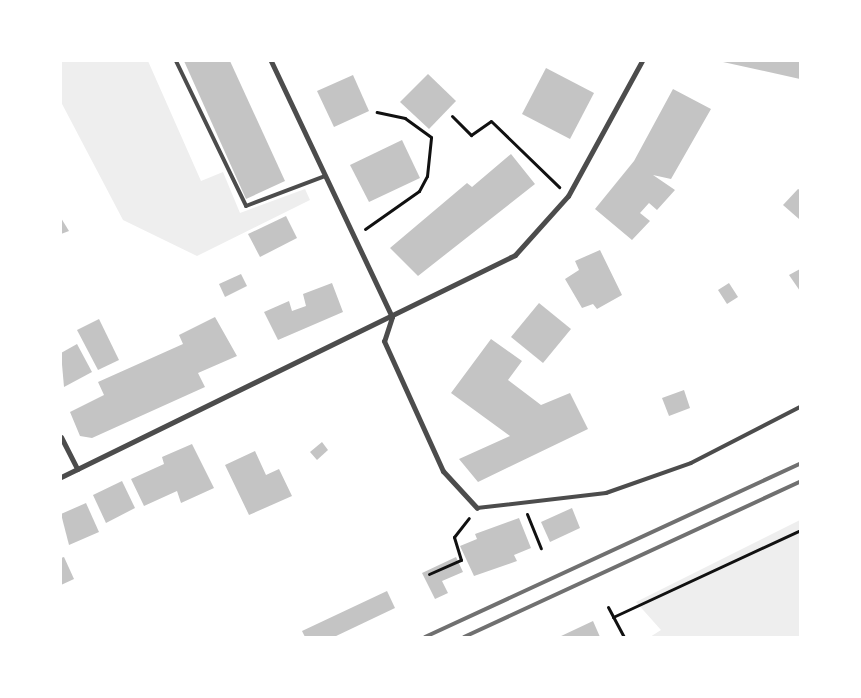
<!DOCTYPE html>
<style>
body{margin:0}
#map{position:relative;width:861px;height:698px;overflow:hidden;background:#fff;font-family:"PT Sans Narrow",sans-serif}
div>[style]{position:absolute}
.green>*{inset:0;background:#eee}
.building>*{inset:0;background:#c4c4c4}
.path>*{height:3px;margin:-1.5px;padding:0 1.5px;transform-origin:1.5px;border-radius:1.5px;background:#111}
.service>*{height:4px;margin:-2px;padding:0 2px;transform-origin:2px;border-radius:2px;background:#4c4c4c}
.minor>*{height:5px;margin:-2.5px;padding:0 2.5px;transform-origin:2.5px;border-radius:2.5px;background:#4c4c4c}
.rail>*{height:4px;margin:-2px;padding:0 2px;transform-origin:2px;border-radius:2px;background:#707070}
span{translate:-50% -50%;white-space:nowrap;text-align:center;line-height:1.15;-webkit-text-stroke:4px #fff;paint-order:stroke}
.frame{position:absolute;inset:0;border:62px solid #fff;pointer-events:none}
</style>
<div id="map">
<div class="green">
<i style="clip-path:polygon(61px 61px,148px 61px,201px 181px,223px 172px,240px 213px,305px 189px,310px 200px,197px 256px,123px 220px,61px 102px)"></i>
<i style="clip-path:polygon(800px 520px,800px 637px,650px 637px,661px 630px,636px 602px)"></i>
</div>
<div class="building">
<i style="clip-path:polygon(184px 61px,230px 61px,285px 181px,246px 199px)"></i>
<i style="clip-path:polygon(723px 61px,800px 61px,800px 79px,723px 62px)"></i>
<i style="clip-path:polygon(546px 68px,594px 93px,570px 139px,522px 114px)"></i>
<i style="clip-path:polygon(428px 74px,456px 101px,429px 129px,400px 102px)"></i>
<i style="clip-path:polygon(353px 75px,369px 111px,334px 127px,317px 91px)"></i>
<i style="clip-path:polygon(673px 89px,711px 109px,671px 179px,653px 175px,675px 190px,657px 210px,649px 203px,640px 213px,650px 221px,632px 240px,595px 209px,634px 161px)"></i>
<i style="clip-path:polygon(402px 140px,420px 178px,369px 202px,350px 165px)"></i>
<i style="clip-path:polygon(511px 154px,535px 184px,418px 276px,390px 248px,467px 183px,472px 187px)"></i>
<i style="clip-path:polygon(798px 189px,800px 190px,799px 219px,783px 205px)"></i>
<i style="clip-path:polygon(286px 216px,297px 238px,260px 257px,248px 234px)"></i>
<i style="clip-path:polygon(61px 218px,69px 231px,61px 234px)"></i>
<i style="clip-path:polygon(600px 250px,622px 295px,597px 309px,593px 304px,582px 308px,565px 279px,579px 270px,575px 261px)"></i>
<i style="clip-path:polygon(800px 269px,800px 291px,789px 275px)"></i>
<i style="clip-path:polygon(241px 274px,247px 286px,225px 297px,219px 284px)"></i>
<i style="clip-path:polygon(332px 283px,343px 312px,278px 340px,264px 312px,289px 301px,292px 311px,306px 306px,303px 294px)"></i>
<i style="clip-path:polygon(729px 283px,738px 297px,727px 304px,718px 290px)"></i>
<i style="clip-path:polygon(539px 303px,571px 329px,543px 363px,511px 337px)"></i>
<i style="clip-path:polygon(215px 317px,237px 356px,198px 373px,205px 387px,92px 438px,80px 436px,70px 412px,104px 395px,98px 382px,183px 344px,179px 335px)"></i>
<i style="clip-path:polygon(99px 319px,119px 360px,98px 370px,77px 330px)"></i>
<i style="clip-path:polygon(491px 339px,522px 361px,508px 380px,541px 405px,570px 393px,588px 429px,478px 482px,459px 459px,510px 436px,451px 393px)"></i>
<i style="clip-path:polygon(77px 344px,92px 372px,64px 387px,61px 353px)"></i>
<i style="clip-path:polygon(684px 390px,690px 408px,669px 416px,662px 398px)"></i>
<i style="clip-path:polygon(322px 442px,328px 450px,317px 460px,310px 452px)"></i>
<i style="clip-path:polygon(192px 444px,214px 488px,181px 503px,177px 491px,144px 506px,131px 479px,164px 464px,162px 457px)"></i>
<i style="clip-path:polygon(255px 451px,266px 475px,279px 469px,292px 496px,249px 515px,225px 465px)"></i>
<i style="clip-path:polygon(122px 481px,135px 508px,106px 523px,93px 495px)"></i>
<i style="clip-path:polygon(86px 503px,99px 532px,69px 545px,61px 514px)"></i>
<i style="clip-path:polygon(572px 508px,580px 528px,550px 542px,541px 522px)"></i>
<i style="clip-path:polygon(519px 518px,531px 548px,514px 555px,517px 561px,474px 576px,460px 546px,477px 539px,475px 534px)"></i>
<i style="clip-path:polygon(64px 557px,74px 579px,61px 585px,61px 558px)"></i>
<i style="clip-path:polygon(456px 557px,463px 572px,442px 581px,448px 593px,435px 599px,422px 573px)"></i>
<i style="clip-path:polygon(387px 591px,395px 608px,334px 637px,305px 637px,302px 631px)"></i>
<i style="clip-path:polygon(593px 621px,600px 637px,559px 637px)"></i>
</div>
<div class="path">
<i style="left:452px;top:116px;width:27px;rotate:45deg"></i>
<i style="left:471px;top:135px;width:24px;rotate:-35deg"></i>
<i style="left:491px;top:121px;width:95px;rotate:44.1deg"></i>
<i style="left:365px;top:229px;width:66px;rotate:-35.1deg"></i>
<i style="left:419px;top:191px;width:17px;rotate:-62deg"></i>
<i style="left:427px;top:176px;width:39px;rotate:-84deg"></i>
<i style="left:431px;top:137px;width:32px;rotate:-144deg"></i>
<i style="left:405px;top:118px;width:29px;rotate:-168deg"></i>
<i style="left:527px;top:514px;width:37px;rotate:68deg"></i>
<i style="left:429px;top:574px;width:35px;rotate:-24deg"></i>
<i style="left:461px;top:560px;width:24px;rotate:-107deg"></i>
<i style="left:454px;top:537px;width:24px;rotate:-52deg"></i>
<i style="left:608px;top:607px;width:34px;rotate:62deg"></i>
<i style="left:613px;top:617px;width:206px;rotate:-24.9deg"></i>
</div>
<div class="service">
<i style="left:176px;top:61px;width:161px;rotate:64.2deg"></i>
<i style="left:246px;top:206px;width:85px;rotate:-20.8deg"></i>
<i style="left:477px;top:508px;width:130px;rotate:-6.6deg"></i>
<i style="left:606px;top:493px;width:90px;rotate:-19.4deg"></i>
<i style="left:691px;top:463px;width:123px;rotate:-27.2deg"></i>
</div>
<div class="minor">
<i style="left:271px;top:61px;width:283px;rotate:64.7deg"></i>
<i style="left:392px;top:317px;width:25px;rotate:108deg"></i>
<i style="left:384px;top:341px;width:143px;rotate:65.6deg"></i>
<i style="left:443px;top:471px;width:50px;rotate:47.4deg"></i>
<i style="left:61px;top:437px;width:36px;rotate:63deg"></i>
<i style="left:61px;top:477px;width:505px;rotate:-26.06deg"></i>
<i style="left:515px;top:255px;width:79px;rotate:-48.1deg"></i>
<i style="left:568px;top:196px;width:154px;rotate:-61.3deg"></i>
</div>
<div class="rail">
<i style="left:425px;top:637px;width:413px;rotate:-24.8deg"></i>
<i style="left:464px;top:637px;width:370px;rotate:-24.8deg"></i>
</div>
<div class="frame"></div>
</div>
